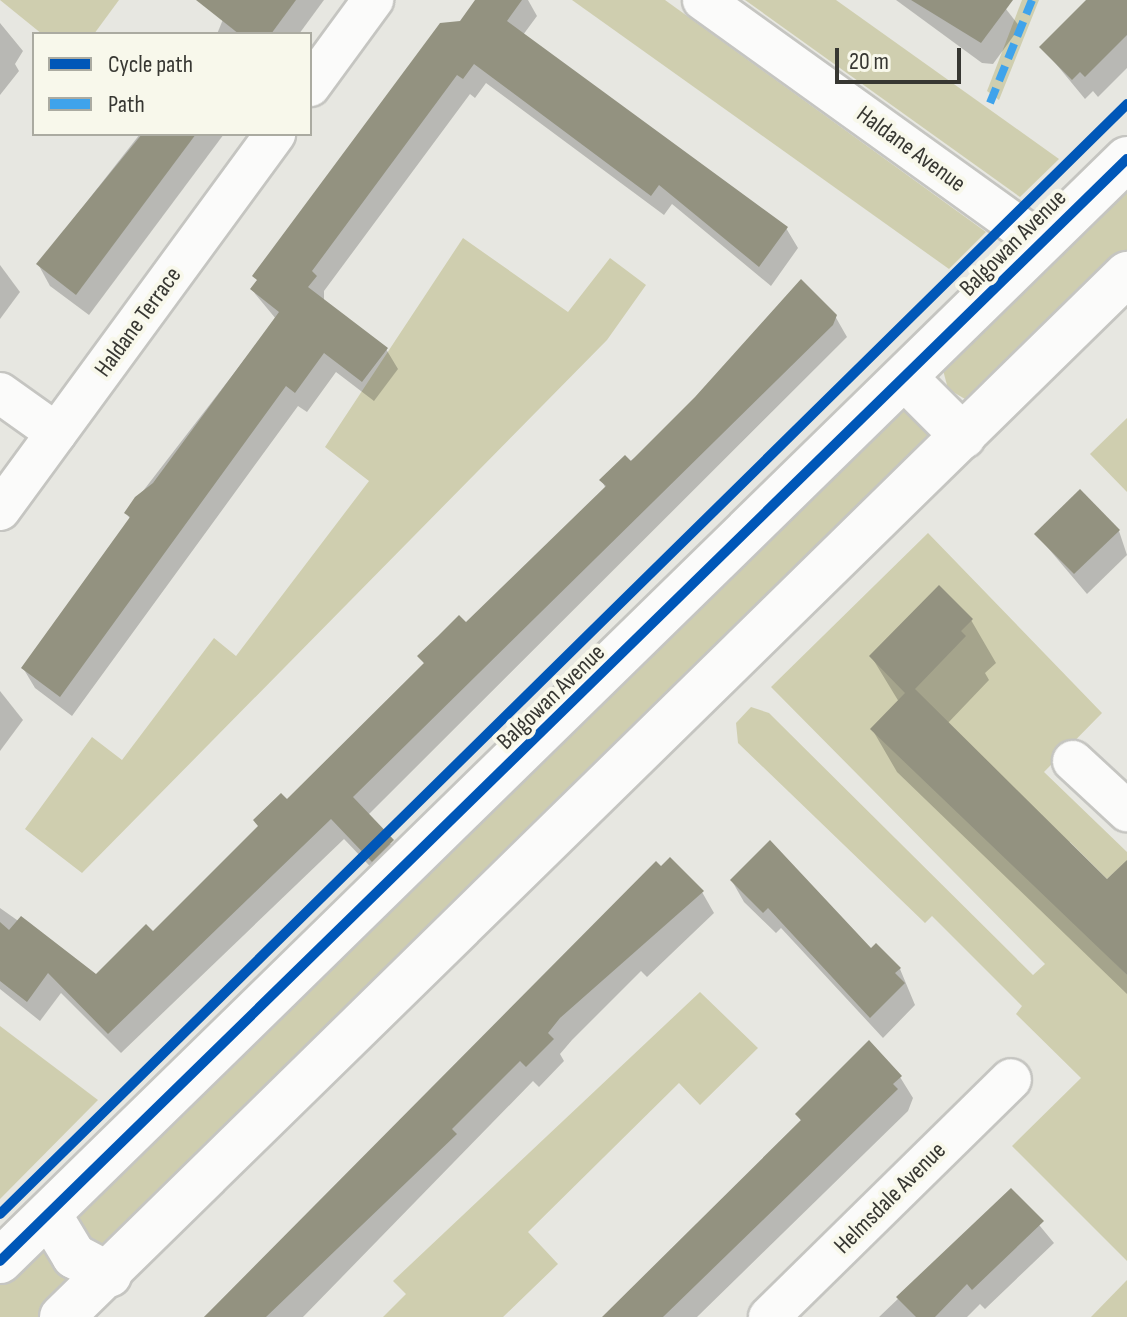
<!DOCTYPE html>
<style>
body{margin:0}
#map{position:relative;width:1127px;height:1317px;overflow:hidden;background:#e7e7e1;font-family:"Sofia Sans Condensed",sans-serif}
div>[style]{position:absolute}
.green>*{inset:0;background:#cfceaf}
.shadow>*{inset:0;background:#0003}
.building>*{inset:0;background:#939280}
.roads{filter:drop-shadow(2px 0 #c5c5c1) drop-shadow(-2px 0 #c5c5c1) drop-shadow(0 2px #c5c5c1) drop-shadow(0 -2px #c5c5c1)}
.street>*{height:40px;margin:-20px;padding:0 20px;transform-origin:20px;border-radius:20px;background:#fbfbfa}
.secondary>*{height:44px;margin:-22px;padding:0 22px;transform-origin:22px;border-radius:22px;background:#fbfbfa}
.quiet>*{height:8px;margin-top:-4px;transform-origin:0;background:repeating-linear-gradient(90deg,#3fa3eb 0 16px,transparent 0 24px)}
.cycleway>*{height:10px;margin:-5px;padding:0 5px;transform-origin:5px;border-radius:5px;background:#0057b8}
span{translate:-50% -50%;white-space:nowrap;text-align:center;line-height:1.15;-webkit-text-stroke:8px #f8f8eb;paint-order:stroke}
.street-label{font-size:24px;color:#373732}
.legend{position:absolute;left:32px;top:32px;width:280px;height:104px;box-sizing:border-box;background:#f8f8eb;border:2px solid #ababa1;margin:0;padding:10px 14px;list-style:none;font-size:24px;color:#373732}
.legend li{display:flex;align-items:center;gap:16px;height:40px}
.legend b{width:40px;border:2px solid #ababa1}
.scale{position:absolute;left:835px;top:48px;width:126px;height:36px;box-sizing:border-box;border:4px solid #373732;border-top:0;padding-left:10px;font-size:24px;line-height:28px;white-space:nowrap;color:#373732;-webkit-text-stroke:6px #f8f8eb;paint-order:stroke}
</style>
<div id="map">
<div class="green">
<i style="clip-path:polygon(0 0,119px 0,94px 34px,42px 34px)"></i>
<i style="clip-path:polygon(572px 0,665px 0,986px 232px,949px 269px)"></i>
<i style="clip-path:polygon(745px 0,836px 0,1059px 159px,1020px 197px)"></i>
<i style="clip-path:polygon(1022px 0,1039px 0,999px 100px,987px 91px)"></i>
<i style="clip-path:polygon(1127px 173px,1127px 254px,987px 394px,965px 399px,948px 389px,943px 370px,951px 349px)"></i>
<i style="clip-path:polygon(463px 238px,568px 312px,610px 258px,646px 285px,607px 340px,82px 873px,25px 829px,92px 737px,122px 760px,214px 638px,236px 656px,369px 481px,325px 447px)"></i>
<i style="clip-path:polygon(890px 408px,914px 409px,931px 427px,929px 449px,112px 1253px,94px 1252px,72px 1225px,78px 1207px)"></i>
<i style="clip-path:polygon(1127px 418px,1127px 492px,1090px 454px)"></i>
<i style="clip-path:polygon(928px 533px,1102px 713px,1044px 772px,1127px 852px,1127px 861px,1107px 879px,1070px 842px,1032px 880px,1127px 975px,1127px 1261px,1012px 1146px,1081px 1078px,1016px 1014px,1022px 1006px,932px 916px,925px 923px,738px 743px,736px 723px,751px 707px,769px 713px,1033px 975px,1045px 964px,771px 687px)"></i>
<i style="clip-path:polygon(700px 992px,758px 1048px,700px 1105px,679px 1083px,528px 1232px,558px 1264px,503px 1317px,383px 1317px,406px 1294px,393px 1281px)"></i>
<i style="clip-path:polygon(0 1026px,98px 1100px,0 1199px)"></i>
<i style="clip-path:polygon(47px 1239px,86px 1280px,45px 1317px,0 1317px,0 1283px)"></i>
<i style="clip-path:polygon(1127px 1280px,1127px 1317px,1091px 1317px)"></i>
</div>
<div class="shadow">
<i style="clip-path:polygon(231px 0,324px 0,299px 34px,217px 34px)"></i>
<i style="clip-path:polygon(478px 0,528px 0,537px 16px,523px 35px,786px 228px,798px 248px,771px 286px,672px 204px,664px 215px,486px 83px,475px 98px,470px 94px,324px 291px,324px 302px,386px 349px,398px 369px,374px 401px,336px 372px,307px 412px,298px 406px,72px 716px,35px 688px,23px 668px,131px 520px,126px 513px,276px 319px,252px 290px)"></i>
<i style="clip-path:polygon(896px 0,999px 0,1020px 27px,993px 64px,982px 63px)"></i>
<i style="clip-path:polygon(1088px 0,1127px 0,1127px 68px,1098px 97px,1093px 91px,1085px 99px,1042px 47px)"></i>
<i style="clip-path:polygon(0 23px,23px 51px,15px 64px,19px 71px,0 95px)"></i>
<i style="clip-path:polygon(140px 134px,224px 134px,89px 315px,50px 286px,38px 264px)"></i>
<i style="clip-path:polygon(0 265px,20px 292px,0 319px)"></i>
<i style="clip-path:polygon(835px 316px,847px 337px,368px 815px,405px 863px,385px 882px,344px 839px,121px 1053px,61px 993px,40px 1021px,0 989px,0 908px,96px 976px,153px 934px,425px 665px,420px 656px,466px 625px,606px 489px,602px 481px)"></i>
<i style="clip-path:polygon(1119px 531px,1127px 555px,1087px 594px,1037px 535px)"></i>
<i style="clip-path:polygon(971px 620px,996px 663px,985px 673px,989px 680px,947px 724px,1107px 882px,1127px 864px,1127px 994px,897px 772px,872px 729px,899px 702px,871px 656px)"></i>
<i style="clip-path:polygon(0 691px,23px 720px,0 751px)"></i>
<i style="clip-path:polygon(732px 881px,900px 969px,915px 1005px,883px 1038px,781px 928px,776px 933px,744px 902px)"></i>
<i style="clip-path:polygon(702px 892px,714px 913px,647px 977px,641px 971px,572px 1040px,560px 1054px,564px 1061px,539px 1087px,533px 1081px,303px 1317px,204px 1317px)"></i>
<i style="clip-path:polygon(900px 1077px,913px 1098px,908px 1111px,697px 1317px,606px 1317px,802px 1122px,797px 1115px)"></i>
<i style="clip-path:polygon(1011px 1191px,1054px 1243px,985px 1309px,980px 1304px,967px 1317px,879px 1317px)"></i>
</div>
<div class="building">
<i style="clip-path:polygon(196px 0,296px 0,271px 34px,239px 34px)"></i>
<i style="clip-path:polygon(475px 0,522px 0,507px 21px,788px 227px,759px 267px,659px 185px,651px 196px,474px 64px,463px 79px,457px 75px,312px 271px,317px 276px,308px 287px,388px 348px,362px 382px,324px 353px,295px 393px,286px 386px,60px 697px,21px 668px,130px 517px,124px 513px,135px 497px,153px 483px,279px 312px,250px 289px,257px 280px,252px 276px,440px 23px,460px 21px)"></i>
<i style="clip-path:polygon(911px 0,1013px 0,981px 43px)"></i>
<i style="clip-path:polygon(1086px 0,1127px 0,1127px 35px,1085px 77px,1080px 72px,1072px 80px,1039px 47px)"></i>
<i style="clip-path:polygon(142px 134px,196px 134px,76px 295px,36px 264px)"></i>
<i style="clip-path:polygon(801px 279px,837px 315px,833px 325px,353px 797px,394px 840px,372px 862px,331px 819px,108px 1034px,48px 973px,27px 1002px,0 981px,0 922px,9px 930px,21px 916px,96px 974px,146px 924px,153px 931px,258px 826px,253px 820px,281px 793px,287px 799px,424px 663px,417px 656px,438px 636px,459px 615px,466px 622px,606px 486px,599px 480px,625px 455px,631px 461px,695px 397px)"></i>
<i style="clip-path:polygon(1080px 489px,1120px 530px,1074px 574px,1034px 534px)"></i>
<i style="clip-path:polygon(939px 585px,973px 619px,961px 631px,966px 636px,915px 689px,1107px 879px,1127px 860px,1127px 975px,870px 729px,905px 693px,869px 656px)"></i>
<i style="clip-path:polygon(770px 840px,871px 948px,876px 943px,901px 968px,895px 973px,905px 983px,870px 1018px,768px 908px,763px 913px,730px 880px)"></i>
<i style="clip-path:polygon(670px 857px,704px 891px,560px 1018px,548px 1033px,554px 1039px,526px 1067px,520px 1061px,452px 1129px,457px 1134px,266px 1317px,204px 1317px,656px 861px,661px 866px)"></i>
<i style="clip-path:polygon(869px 1040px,902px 1076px,893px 1084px,898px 1089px,663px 1317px,602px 1317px,801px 1120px,795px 1114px)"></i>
<i style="clip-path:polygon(1011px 1188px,1044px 1221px,972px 1290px,967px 1284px,935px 1317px,916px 1317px,896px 1297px)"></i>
</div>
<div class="roads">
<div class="street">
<i style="left:703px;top:0;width:415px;rotate:35.7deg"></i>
<i style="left:310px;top:86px;width:107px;rotate:-53.8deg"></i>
<i style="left:0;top:393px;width:69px;rotate:35.5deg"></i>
<i style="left:0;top:510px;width:466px;rotate:-53.8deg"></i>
<i style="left:1073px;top:761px;width:74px;rotate:42.8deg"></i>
<i style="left:769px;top:1317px;width:339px;rotate:-44.5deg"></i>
</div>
<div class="secondary">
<i style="left:906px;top:379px;width:81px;rotate:45deg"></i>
<i style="left:50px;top:1216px;width:47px;rotate:59deg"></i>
<i style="left:74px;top:1256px;width:40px;rotate:28deg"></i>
<i style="left:0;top:1261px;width:1576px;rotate:-44.36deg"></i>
<i style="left:62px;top:1317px;width:1491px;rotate:-44.4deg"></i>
</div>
</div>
<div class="quiet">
<i style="left:990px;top:103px;width:111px;rotate:-67.8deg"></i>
</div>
<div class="cycleway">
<i style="left:0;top:1214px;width:1582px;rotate:-44.56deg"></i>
<i style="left:0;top:1261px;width:1576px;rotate:-44.36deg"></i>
</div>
<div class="street-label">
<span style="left:911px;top:149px;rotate:36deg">Haldane Avenue</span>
<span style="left:1013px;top:243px;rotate:-45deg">Balgowan Avenue</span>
<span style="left:138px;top:322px;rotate:-54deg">Haldane Terrace</span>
<span style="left:551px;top:697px;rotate:-44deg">Balgowan Avenue</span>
<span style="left:890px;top:1198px;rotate:-45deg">Helmsdale Avenue</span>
</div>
<ul class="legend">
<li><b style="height:10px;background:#0057b8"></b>Cycle path</li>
<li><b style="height:10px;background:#3fa3eb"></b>Path</li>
</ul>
<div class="scale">20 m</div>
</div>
